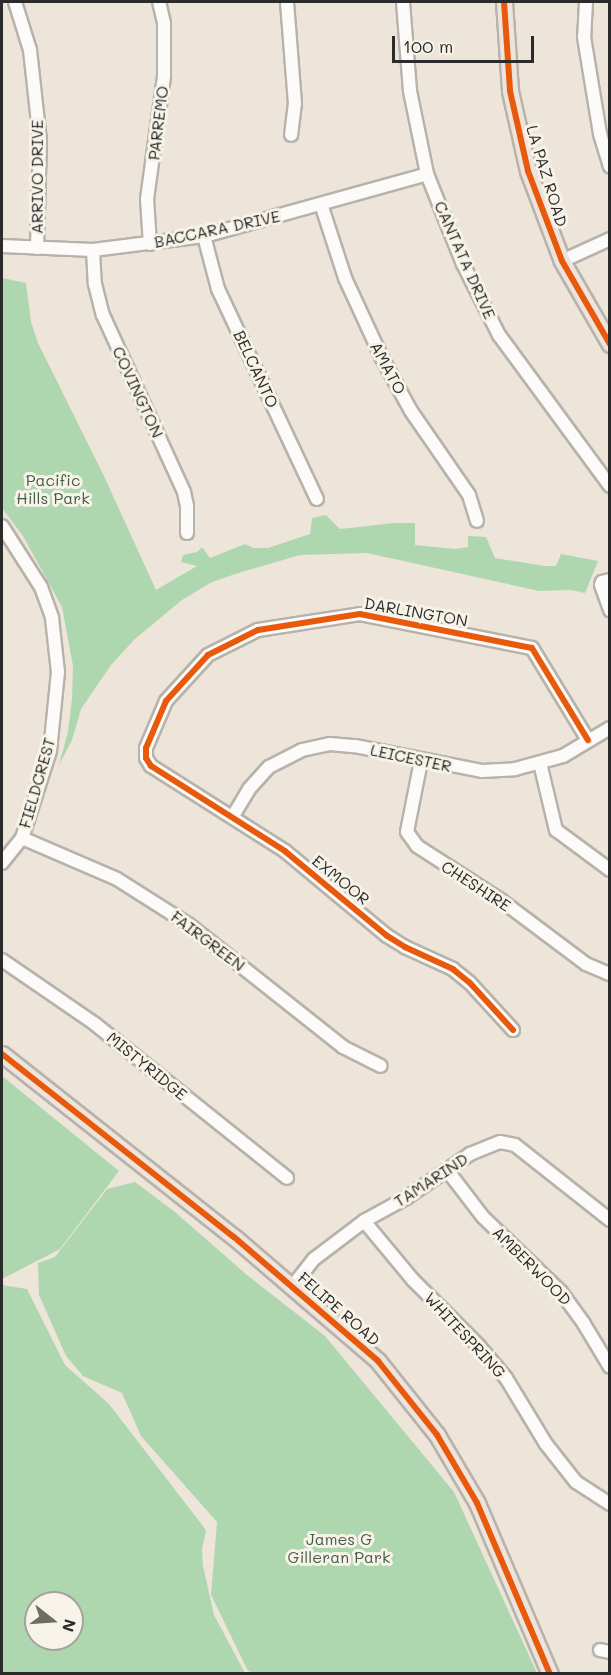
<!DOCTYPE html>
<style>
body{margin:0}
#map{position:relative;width:611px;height:1675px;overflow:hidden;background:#ede5d9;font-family:Mali,sans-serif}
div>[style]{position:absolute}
.green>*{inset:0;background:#aed7af}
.roads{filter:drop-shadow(2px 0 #b7b2aa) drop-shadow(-2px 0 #b7b2aa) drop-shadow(0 2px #b7b2aa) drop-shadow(0 -2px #b7b2aa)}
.minor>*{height:12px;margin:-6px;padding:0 6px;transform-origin:6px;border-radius:6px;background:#fcfbf9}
.major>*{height:15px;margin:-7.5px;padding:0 7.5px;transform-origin:7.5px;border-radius:7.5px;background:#ede5dd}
.cycleway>*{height:6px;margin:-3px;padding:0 3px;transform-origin:3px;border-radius:3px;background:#e8590c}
span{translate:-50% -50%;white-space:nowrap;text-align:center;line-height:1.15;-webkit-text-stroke:6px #f7f3e8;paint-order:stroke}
.street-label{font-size:16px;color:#2b2b2b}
.park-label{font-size:16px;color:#435b48}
.frame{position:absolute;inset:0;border:3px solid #2b2b2b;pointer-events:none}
.north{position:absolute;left:24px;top:1591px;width:60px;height:60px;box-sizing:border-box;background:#f7f3e8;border:2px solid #a5a39c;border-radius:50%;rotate:107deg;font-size:16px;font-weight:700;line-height:24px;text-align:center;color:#2b2b2b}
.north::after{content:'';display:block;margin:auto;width:21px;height:27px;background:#6f6c68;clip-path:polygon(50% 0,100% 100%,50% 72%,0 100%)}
.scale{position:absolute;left:392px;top:36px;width:142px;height:27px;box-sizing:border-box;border:3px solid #2b2b2b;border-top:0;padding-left:8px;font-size:18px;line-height:21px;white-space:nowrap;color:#2b2b2b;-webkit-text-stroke:4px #f7f3e8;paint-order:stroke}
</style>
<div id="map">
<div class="green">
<i style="clip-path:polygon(2px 278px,26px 283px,31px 322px,38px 343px,103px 474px,156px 590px,197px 566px,181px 562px,183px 555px,197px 552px,202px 547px,210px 558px,245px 544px,253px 548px,268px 548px,310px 534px,312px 518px,326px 515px,340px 529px,394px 523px,415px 523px,415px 545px,455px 549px,468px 547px,468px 536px,486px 537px,495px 558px,545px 566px,556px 566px,561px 554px,598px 561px,585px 593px,571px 590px,539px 591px,367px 553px,300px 555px,235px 574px,210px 583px,182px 600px,135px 639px,111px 665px,81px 709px,72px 740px,59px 765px,68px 732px,72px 699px,73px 666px,62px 607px,23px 536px,2px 508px)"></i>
<i style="clip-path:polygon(2px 1076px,119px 1171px,60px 1249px,2px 1279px)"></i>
<i style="clip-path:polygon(135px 1182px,175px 1212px,247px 1275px,325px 1336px,454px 1492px,537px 1673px,259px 1674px,248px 1671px,211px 1595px,217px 1522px,141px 1436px,122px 1393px,83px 1376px,66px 1356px,39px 1295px,38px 1263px,55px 1257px,107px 1189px)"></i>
<i style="clip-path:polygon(evenodd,2px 1285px,27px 1289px,65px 1365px,109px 1404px,206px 1530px,202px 1549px,203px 1566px,214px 1615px,245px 1673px,2px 1673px,2px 1285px,36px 1603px,72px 1603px,72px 1639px,36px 1639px,36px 1603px)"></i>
</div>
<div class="roads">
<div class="minor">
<i style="left:15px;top:2px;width:50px;rotate:72.6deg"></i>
<i style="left:30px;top:50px;width:91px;rotate:83.7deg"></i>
<i style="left:40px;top:140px;width:108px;rotate:91.6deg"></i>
<i style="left:287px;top:2px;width:101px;rotate:85.5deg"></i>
<i style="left:295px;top:103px;width:32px;rotate:97deg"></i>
<i style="left:403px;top:2px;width:89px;rotate:85.5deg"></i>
<i style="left:410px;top:91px;width:85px;rotate:78.4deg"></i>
<i style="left:427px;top:174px;width:97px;rotate:68.2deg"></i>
<i style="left:463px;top:264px;width:80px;rotate:63.1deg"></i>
<i style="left:499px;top:335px;width:187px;rotate:53.7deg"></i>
<i style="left:586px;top:2px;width:35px;rotate:93deg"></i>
<i style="left:584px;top:37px;width:98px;rotate:80.6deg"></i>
<i style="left:600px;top:134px;width:34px;rotate:73deg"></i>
<i style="left:321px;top:204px;width:78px;rotate:72deg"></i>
<i style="left:345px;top:278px;width:88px;rotate:65.2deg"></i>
<i style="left:382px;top:358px;width:60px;rotate:61.3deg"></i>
<i style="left:411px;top:411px;width:102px;rotate:55.4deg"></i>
<i style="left:469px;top:495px;width:27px;rotate:73deg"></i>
<i style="left:204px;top:236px;width:55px;rotate:75.2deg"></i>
<i style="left:218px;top:289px;width:232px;rotate:64.8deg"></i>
<i style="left:150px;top:244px;width:45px;rotate:-93.8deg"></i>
<i style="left:147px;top:199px;width:124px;rotate:-82.1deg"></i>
<i style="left:164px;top:76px;width:53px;rotate:-90deg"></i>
<i style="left:164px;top:23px;width:22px;rotate:-103deg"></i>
<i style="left:2px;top:246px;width:91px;rotate:2.5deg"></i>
<i style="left:93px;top:250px;width:112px;rotate:-7.2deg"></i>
<i style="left:204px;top:236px;width:231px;rotate:-15.5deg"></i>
<i style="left:93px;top:250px;width:34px;rotate:87deg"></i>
<i style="left:95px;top:284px;width:32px;rotate:76deg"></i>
<i style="left:103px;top:315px;width:195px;rotate:65.4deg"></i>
<i style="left:184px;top:492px;width:14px;rotate:78deg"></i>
<i style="left:187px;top:506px;width:27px;rotate:90deg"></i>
<i style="left:562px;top:261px;width:53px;rotate:-24.6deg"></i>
<i style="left:2px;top:526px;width:72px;rotate:57.4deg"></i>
<i style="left:41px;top:587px;width:33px;rotate:70deg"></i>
<i style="left:52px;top:618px;width:54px;rotate:83.7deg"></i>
<i style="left:58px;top:672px;width:79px;rotate:95.8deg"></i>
<i style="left:50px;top:751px;width:91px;rotate:107.8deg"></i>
<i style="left:22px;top:838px;width:32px;rotate:129deg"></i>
<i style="left:610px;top:580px;width:8px;rotate:166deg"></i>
<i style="left:602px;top:582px;width:3px;rotate:108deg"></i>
<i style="left:601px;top:585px;width:27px;rotate:70deg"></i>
<i style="left:421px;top:761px;width:72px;rotate:101.2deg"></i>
<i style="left:407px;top:832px;width:17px;rotate:54deg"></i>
<i style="left:417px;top:846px;width:101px;rotate:32.9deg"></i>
<i style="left:502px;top:901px;width:105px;rotate:36.9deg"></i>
<i style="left:586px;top:964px;width:26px;rotate:23deg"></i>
<i style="left:540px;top:763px;width:69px;rotate:76.6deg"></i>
<i style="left:556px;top:830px;width:67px;rotate:36.5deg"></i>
<i style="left:233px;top:816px;width:31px;rotate:-59deg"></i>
<i style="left:249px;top:789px;width:30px;rotate:-48deg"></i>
<i style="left:269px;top:767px;width:37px;rotate:-27deg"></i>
<i style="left:302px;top:750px;width:29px;rotate:-12deg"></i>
<i style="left:330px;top:744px;width:25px;rotate:5deg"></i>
<i style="left:355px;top:746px;width:129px;rotate:11.1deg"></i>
<i style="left:482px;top:771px;width:33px;rotate:-3deg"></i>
<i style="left:515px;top:769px;width:50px;rotate:-15.2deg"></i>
<i style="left:563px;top:756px;width:55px;rotate:-30.8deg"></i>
<i style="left:22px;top:838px;width:103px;rotate:23.3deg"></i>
<i style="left:117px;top:879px;width:84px;rotate:32.4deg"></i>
<i style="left:188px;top:924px;width:198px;rotate:38.4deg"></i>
<i style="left:343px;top:1047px;width:42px;rotate:26.6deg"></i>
<i style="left:2px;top:960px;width:113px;rotate:34.5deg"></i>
<i style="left:95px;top:1024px;width:246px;rotate:38.7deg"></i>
<i style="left:513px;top:1030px;width:64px;rotate:-132.5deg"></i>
<i style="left:470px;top:983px;width:22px;rotate:-141deg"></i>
<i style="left:453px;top:969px;width:53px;rotate:-155.4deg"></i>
<i style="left:405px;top:947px;width:22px;rotate:-148deg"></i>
<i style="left:386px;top:935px;width:131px;rotate:-140.3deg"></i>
<i style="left:285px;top:851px;width:159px;rotate:-147.6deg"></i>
<i style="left:151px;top:766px;width:9px;rotate:-122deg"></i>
<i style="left:146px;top:758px;width:10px;rotate:-90deg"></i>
<i style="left:146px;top:748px;width:51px;rotate:-66.9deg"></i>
<i style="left:166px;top:701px;width:62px;rotate:-47.6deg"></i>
<i style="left:208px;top:655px;width:56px;rotate:-26.6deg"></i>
<i style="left:258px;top:630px;width:103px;rotate:-8.9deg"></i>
<i style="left:360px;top:614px;width:175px;rotate:11.2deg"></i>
<i style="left:532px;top:648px;width:108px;rotate:58.7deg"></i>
<i style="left:447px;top:1170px;width:59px;rotate:52.5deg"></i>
<i style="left:483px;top:1217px;width:108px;rotate:43.9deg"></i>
<i style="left:561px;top:1292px;width:39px;rotate:54deg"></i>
<i style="left:584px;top:1324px;width:50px;rotate:58.8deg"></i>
<i style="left:364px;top:1221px;width:77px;rotate:50.3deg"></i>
<i style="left:413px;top:1280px;width:93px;rotate:45deg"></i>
<i style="left:479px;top:1346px;width:42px;rotate:49.8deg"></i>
<i style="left:506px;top:1378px;width:77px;rotate:58.8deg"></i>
<i style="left:546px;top:1444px;width:48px;rotate:51.7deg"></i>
<i style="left:576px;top:1482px;width:40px;rotate:32.9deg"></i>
<i style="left:292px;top:1287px;width:36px;rotate:-52deg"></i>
<i style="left:314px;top:1259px;width:63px;rotate:-37.2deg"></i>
<i style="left:364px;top:1221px;width:48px;rotate:-28.7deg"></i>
<i style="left:406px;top:1198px;width:78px;rotate:-34.5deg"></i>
<i style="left:470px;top:1154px;width:32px;rotate:-22deg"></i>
<i style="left:500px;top:1142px;width:15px;rotate:11deg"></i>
<i style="left:515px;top:1145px;width:121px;rotate:38.3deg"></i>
<i style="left:600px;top:1650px;width:10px;rotate:11deg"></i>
</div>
<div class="major">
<i style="left:504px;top:2px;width:89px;rotate:86.1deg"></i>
<i style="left:510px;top:91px;width:82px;rotate:77.3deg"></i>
<i style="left:528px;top:171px;width:96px;rotate:69.3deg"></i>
<i style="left:562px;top:261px;width:96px;rotate:60deg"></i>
<i style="left:2px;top:1054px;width:295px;rotate:38.3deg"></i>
<i style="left:234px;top:1237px;width:190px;rotate:40.7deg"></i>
<i style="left:378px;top:1361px;width:95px;rotate:51.4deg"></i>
<i style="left:437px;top:1435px;width:79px;rotate:59.5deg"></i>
<i style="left:477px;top:1503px;width:186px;rotate:66.9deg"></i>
</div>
</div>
<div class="cycleway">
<i style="left:504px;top:2px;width:89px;rotate:86.1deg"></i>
<i style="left:510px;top:91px;width:82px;rotate:77.3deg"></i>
<i style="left:528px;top:171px;width:96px;rotate:69.3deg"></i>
<i style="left:562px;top:261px;width:96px;rotate:60deg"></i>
<i style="left:513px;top:1030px;width:64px;rotate:-132.5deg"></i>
<i style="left:470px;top:983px;width:22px;rotate:-141deg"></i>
<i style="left:453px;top:969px;width:53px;rotate:-155.4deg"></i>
<i style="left:405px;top:947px;width:22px;rotate:-148deg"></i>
<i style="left:386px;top:935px;width:131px;rotate:-140.3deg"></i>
<i style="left:285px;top:851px;width:159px;rotate:-147.6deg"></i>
<i style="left:151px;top:766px;width:9px;rotate:-122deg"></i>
<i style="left:146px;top:758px;width:10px;rotate:-90deg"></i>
<i style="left:146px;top:748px;width:51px;rotate:-66.9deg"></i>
<i style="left:166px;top:701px;width:62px;rotate:-47.6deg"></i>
<i style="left:208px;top:655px;width:56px;rotate:-26.6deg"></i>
<i style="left:258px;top:630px;width:103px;rotate:-8.9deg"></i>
<i style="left:360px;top:614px;width:175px;rotate:11.2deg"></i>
<i style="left:532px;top:648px;width:108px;rotate:58.7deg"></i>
<i style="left:2px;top:1054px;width:295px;rotate:38.3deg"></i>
<i style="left:234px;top:1237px;width:190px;rotate:40.7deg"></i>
<i style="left:378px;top:1361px;width:95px;rotate:51.4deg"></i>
<i style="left:437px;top:1435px;width:79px;rotate:59.5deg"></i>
<i style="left:477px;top:1503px;width:186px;rotate:66.9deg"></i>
</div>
<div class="street-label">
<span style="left:158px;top:123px;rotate:-83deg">PARREMO</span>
<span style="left:547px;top:176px;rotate:73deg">LA PAZ ROAD</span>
<span style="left:37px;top:177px;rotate:-90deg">ARRIVO DRIVE</span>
<span style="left:217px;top:229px;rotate:-12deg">BACCARA DRIVE</span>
<span style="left:465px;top:260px;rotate:66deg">CANTATA DRIVE</span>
<span style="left:388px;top:368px;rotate:62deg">AMATO</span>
<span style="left:256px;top:369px;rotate:65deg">BELCANTO</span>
<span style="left:138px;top:392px;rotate:65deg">COVINGTON</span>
<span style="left:416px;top:612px;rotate:10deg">DARLINGTON</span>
<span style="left:411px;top:758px;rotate:12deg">LEICESTER</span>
<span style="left:37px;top:783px;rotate:-74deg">FIELDCREST</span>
<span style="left:341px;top:880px;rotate:39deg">EXMOOR</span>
<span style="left:476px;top:886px;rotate:33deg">CHESHIRE</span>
<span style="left:208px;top:941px;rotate:37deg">FAIRGREEN</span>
<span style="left:147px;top:1066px;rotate:39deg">MISTYRIDGE</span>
<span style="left:431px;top:1180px;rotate:-33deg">TAMARIND</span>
<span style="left:532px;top:1266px;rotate:45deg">AMBERWOOD</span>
<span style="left:339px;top:1309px;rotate:41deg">FELIPE ROAD</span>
<span style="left:465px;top:1335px;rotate:47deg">WHITESPRING</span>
</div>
<div class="park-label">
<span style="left:53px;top:489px">Pacific<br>Hills Park</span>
<span style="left:339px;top:1548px">James G<br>Gilleran Park</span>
</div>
<div class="frame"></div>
<div class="north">N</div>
<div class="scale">100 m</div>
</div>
